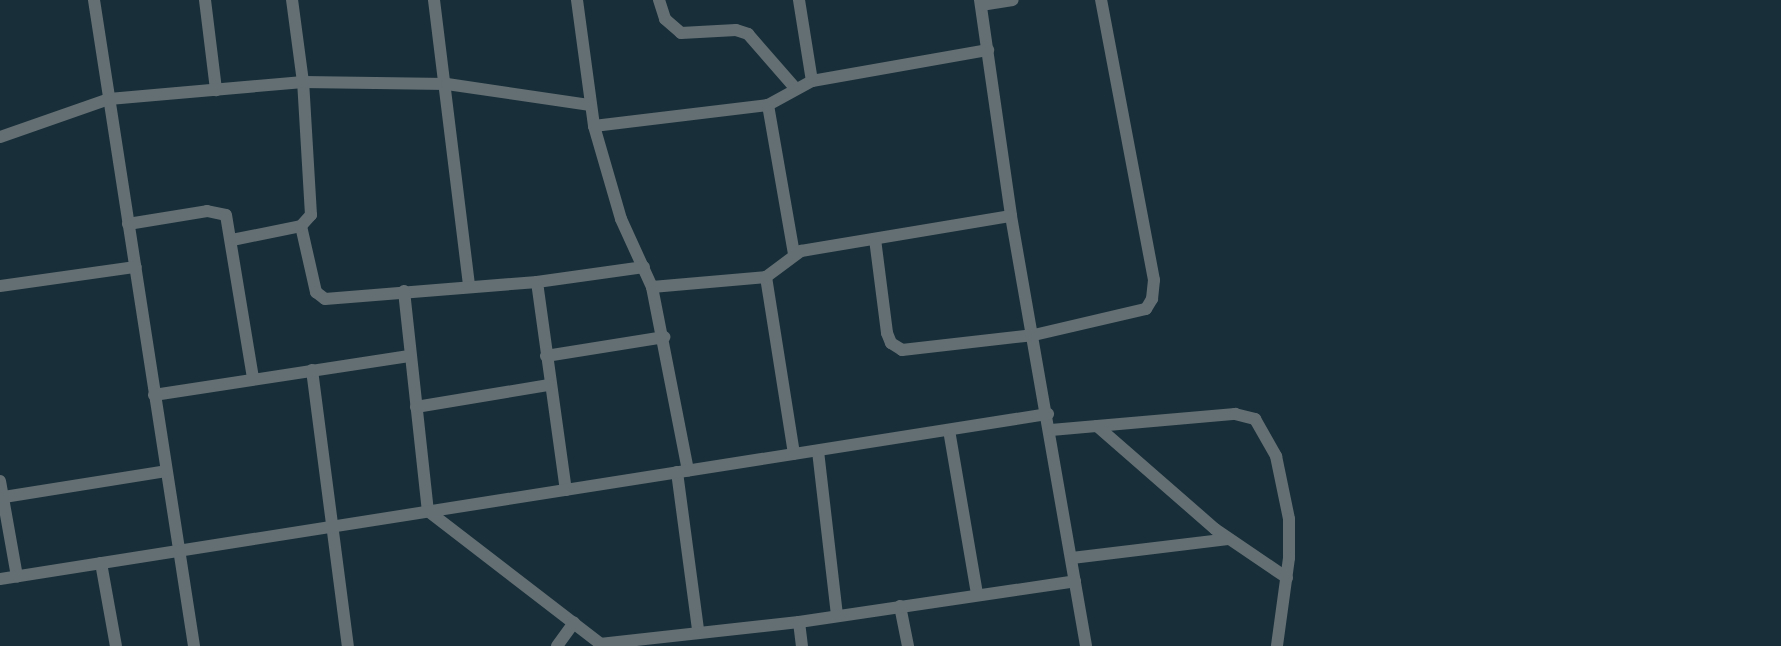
<!DOCTYPE html>
<style>
body{margin:0}
#map{position:relative;width:1781px;height:646px;overflow:hidden;background:#182f39;font-family:"Public Sans",sans-serif}
div>[style]{position:absolute}
.minor>*{height:12px;margin:-6px;padding:0 6px;transform-origin:6px;border-radius:6px;background:#646f74}
span{translate:-50% -50%;white-space:nowrap;text-align:center;line-height:1.15;-webkit-text-stroke:4.5px #182f39;paint-order:stroke}
</style>
<div id="map">
<div class="minor">
<i style="left:94px;top:0;width:654px;rotate:81.2deg"></i>
<i style="left:205px;top:0;width:91px;rotate:83deg"></i>
<i style="left:434px;top:0;width:286px;rotate:83deg"></i>
<i style="left:577px;top:0;width:127px;rotate:82.3deg"></i>
<i style="left:594px;top:126px;width:97px;rotate:73.8deg"></i>
<i style="left:621px;top:219px;width:75px;rotate:65.5deg"></i>
<i style="left:652px;top:287px;width:187px;rotate:78.9deg"></i>
<i style="left:659px;top:0;width:20px;rotate:72deg"></i>
<i style="left:665px;top:19px;width:21px;rotate:41deg"></i>
<i style="left:681px;top:33px;width:55px;rotate:-3.1deg"></i>
<i style="left:736px;top:30px;width:13px;rotate:18deg"></i>
<i style="left:748px;top:34px;width:73px;rotate:48.9deg"></i>
<i style="left:799px;top:0;width:82px;rotate:80.9deg"></i>
<i style="left:980px;top:0;width:218px;rotate:81.8deg"></i>
<i style="left:1011px;top:216px;width:436px;rotate:80.1deg"></i>
<i style="left:981px;top:5px;width:32px;rotate:-9deg"></i>
<i style="left:768px;top:105px;width:151px;rotate:80.1deg"></i>
<i style="left:594px;top:126px;width:175px;rotate:-6.9deg"></i>
<i style="left:768px;top:105px;width:50px;rotate:-28.6deg"></i>
<i style="left:812px;top:81px;width:179px;rotate:-10deg"></i>
<i style="left:0;top:137px;width:115px;rotate:-19.2deg"></i>
<i style="left:109px;top:99px;width:195px;rotate:-5deg"></i>
<i style="left:303px;top:82px;width:144px;rotate:0.8deg"></i>
<i style="left:447px;top:84px;width:145px;rotate:8.4deg"></i>
<i style="left:128px;top:224px;width:80px;rotate:-9.3deg"></i>
<i style="left:207px;top:211px;width:19px;rotate:12deg"></i>
<i style="left:226px;top:215px;width:165px;rotate:80.6deg"></i>
<i style="left:301px;top:226px;width:68px;rotate:77.2deg"></i>
<i style="left:316px;top:292px;width:11px;rotate:38deg"></i>
<i style="left:325px;top:299px;width:213px;rotate:-4.6deg"></i>
<i style="left:537px;top:282px;width:108px;rotate:-8deg"></i>
<i style="left:875px;top:239px;width:95px;rotate:82.7deg"></i>
<i style="left:887px;top:333px;width:11px;rotate:68deg"></i>
<i style="left:891px;top:343px;width:13px;rotate:32deg"></i>
<i style="left:902px;top:350px;width:133px;rotate:-6.5deg"></i>
<i style="left:1034px;top:335px;width:115px;rotate:-13.1deg"></i>
<i style="left:1146px;top:309px;width:12px;rotate:-59deg"></i>
<i style="left:1152px;top:299px;width:19px;rotate:-84deg"></i>
<i style="left:1154px;top:280px;width:285px;rotate:-100.7deg"></i>
<i style="left:232px;top:240px;width:70px;rotate:-11.5deg"></i>
<i style="left:301px;top:226px;width:15px;rotate:-48deg"></i>
<i style="left:311px;top:215px;width:133px;rotate:-93.4deg"></i>
<i style="left:303px;top:82px;width:83px;rotate:-97.6deg"></i>
<i style="left:766px;top:277px;width:179px;rotate:81deg"></i>
<i style="left:537px;top:282px;width:210px;rotate:82.1deg"></i>
<i style="left:0;top:286px;width:137px;rotate:-8deg"></i>
<i style="left:652px;top:287px;width:114px;rotate:-5deg"></i>
<i style="left:766px;top:277px;width:44px;rotate:-36.6deg"></i>
<i style="left:801px;top:251px;width:213px;rotate:-9.5deg"></i>
<i style="left:404px;top:291px;width:221px;rotate:83.8deg"></i>
<i style="left:428px;top:511px;width:221px;rotate:37.6deg"></i>
<i style="left:546px;top:356px;width:120px;rotate:-9.1deg"></i>
<i style="left:312px;top:370px;width:278px;rotate:82.6deg"></i>
<i style="left:154px;top:395px;width:258px;rotate:-8.7deg"></i>
<i style="left:416px;top:407px;width:135px;rotate:-9.4deg"></i>
<i style="left:1097px;top:426px;width:157px;rotate:41.1deg"></i>
<i style="left:1215px;top:529px;width:87px;rotate:34.2deg"></i>
<i style="left:949px;top:430px;width:166px;rotate:80.3deg"></i>
<i style="left:1051px;top:430px;width:185px;rotate:-5deg"></i>
<i style="left:1235px;top:414px;width:21px;rotate:14deg"></i>
<i style="left:1255px;top:419px;width:43px;rotate:60.4deg"></i>
<i style="left:1276px;top:456px;width:64px;rotate:78.3deg"></i>
<i style="left:1289px;top:519px;width:39px;rotate:90deg"></i>
<i style="left:1289px;top:558px;width:89px;rotate:97.8deg"></i>
<i style="left:818px;top:451px;width:165px;rotate:83.4deg"></i>
<i style="left:677px;top:472px;width:159px;rotate:82.4deg"></i>
<i style="left:0;top:481px;width:97px;rotate:79.9deg"></i>
<i style="left:4px;top:497px;width:164px;rotate:-9.1deg"></i>
<i style="left:1072px;top:558px;width:157px;rotate:-6.9deg"></i>
<i style="left:101px;top:563px;width:84px;rotate:79.8deg"></i>
<i style="left:0;top:579px;width:1061px;rotate:-8.95deg"></i>
<i style="left:900px;top:606px;width:41px;rotate:78.7deg"></i>
<i style="left:799px;top:622px;width:24px;rotate:83deg"></i>
<i style="left:600px;top:644px;width:200px;rotate:-6.3deg"></i>
<i style="left:799px;top:622px;width:279px;rotate:-8.4deg"></i>
<i style="left:557px;top:646px;width:29px;rotate:-54deg"></i>
</div>
</div>
